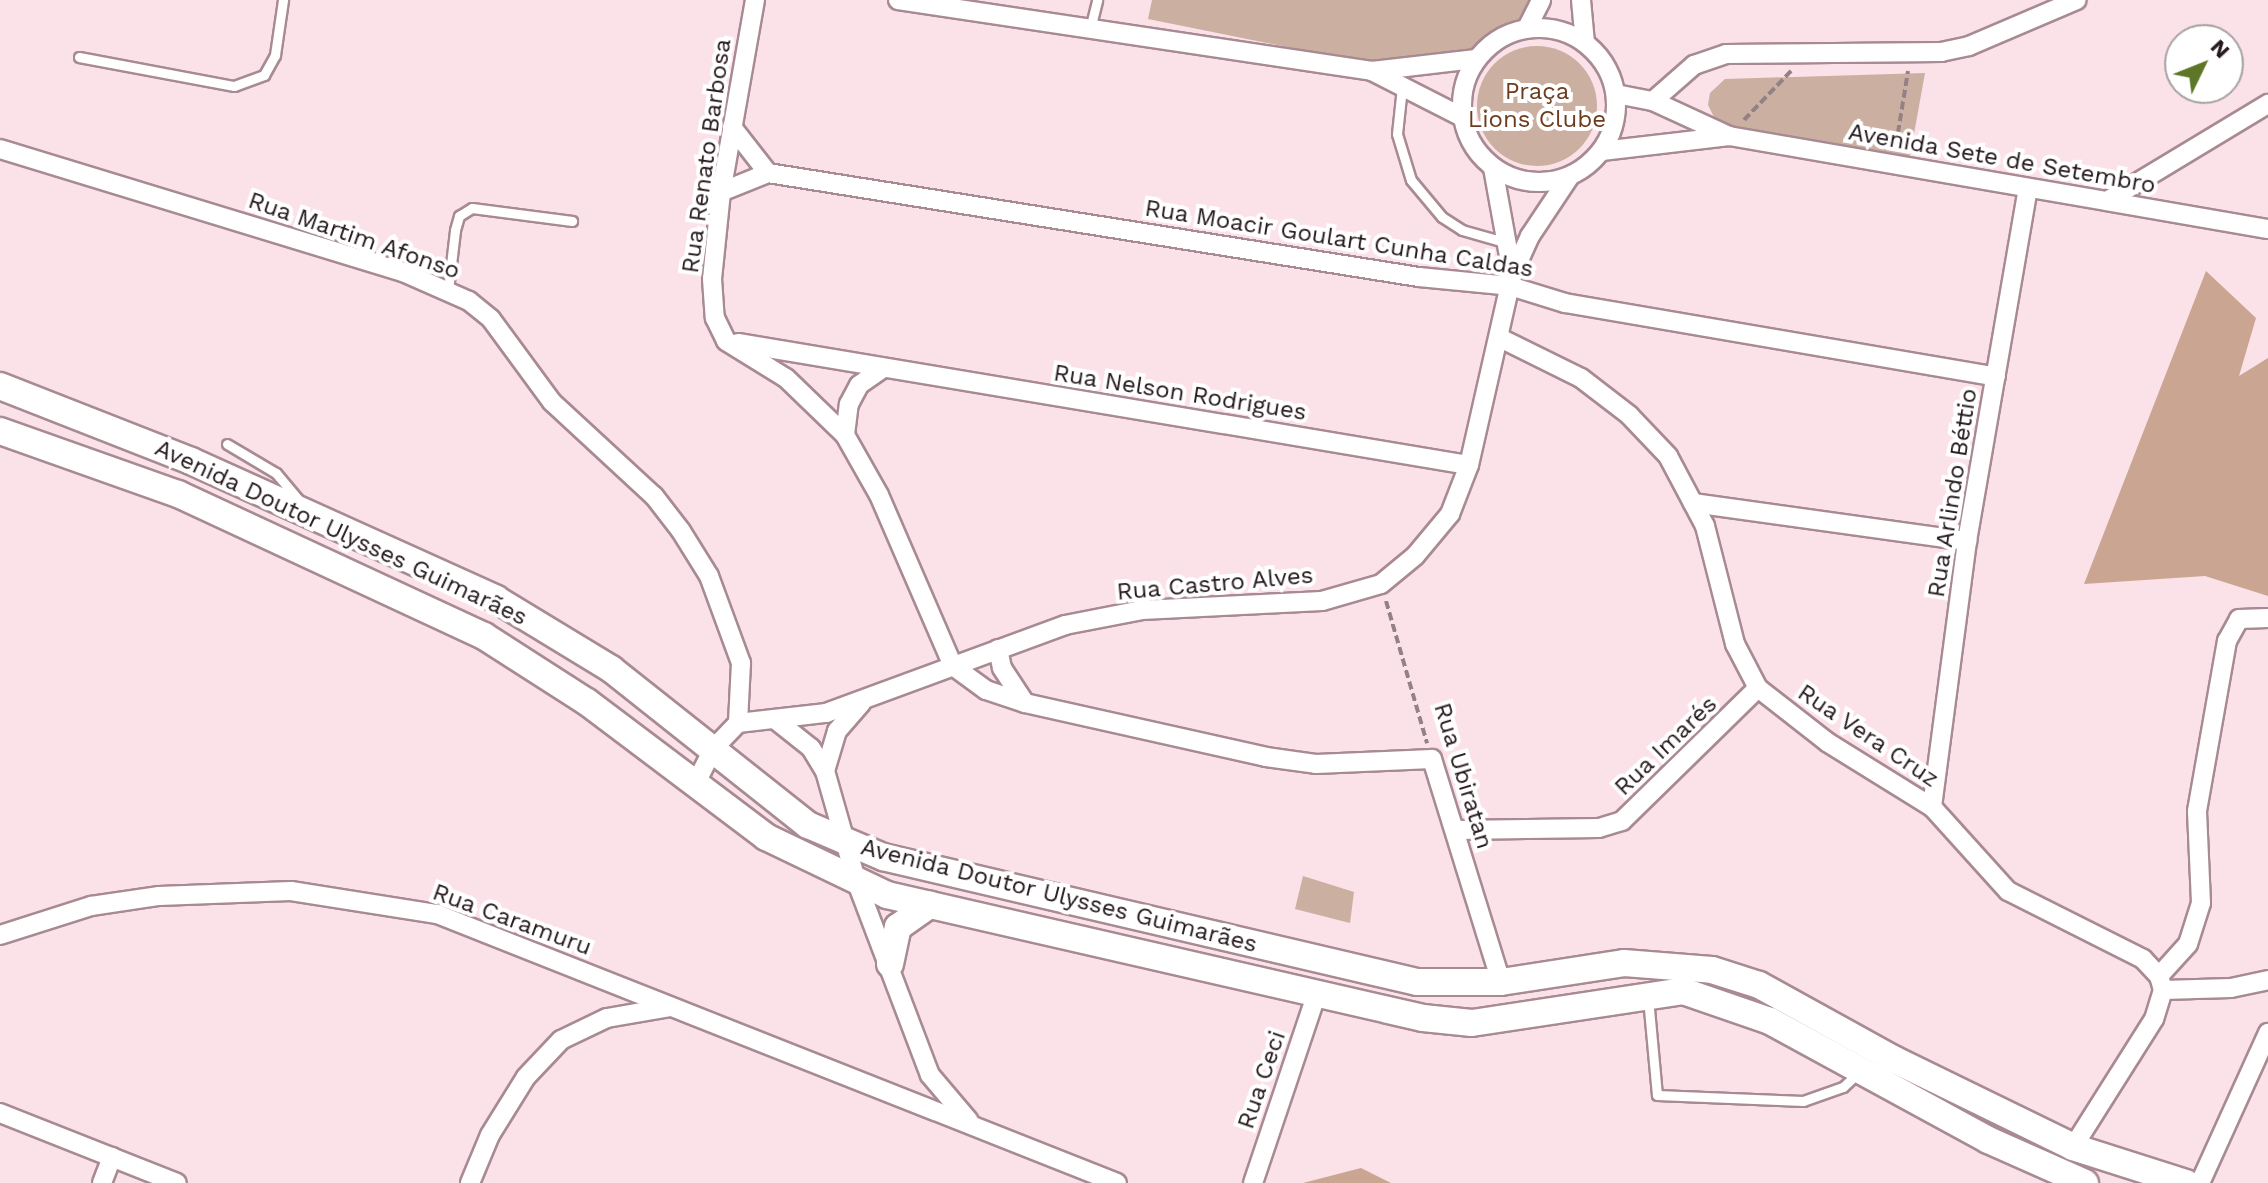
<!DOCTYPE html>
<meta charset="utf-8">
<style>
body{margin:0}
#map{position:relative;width:2268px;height:1183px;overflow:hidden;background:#fbe1e8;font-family:"Work Sans",sans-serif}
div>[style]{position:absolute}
.green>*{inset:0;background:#cbafa0}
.round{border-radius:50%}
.forest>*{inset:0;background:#caa591}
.path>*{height:4px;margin-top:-2px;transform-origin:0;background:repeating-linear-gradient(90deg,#948187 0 8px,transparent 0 12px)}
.roads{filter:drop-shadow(2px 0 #a88a92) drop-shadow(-2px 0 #a88a92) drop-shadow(0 2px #a88a92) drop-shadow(0 -2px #a88a92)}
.service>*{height:9px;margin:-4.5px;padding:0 4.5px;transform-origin:4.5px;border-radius:4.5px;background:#fff}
.minor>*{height:18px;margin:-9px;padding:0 9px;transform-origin:9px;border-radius:9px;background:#fff}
.minor>.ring{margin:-9px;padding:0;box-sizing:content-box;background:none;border:18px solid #fff;border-radius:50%}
.secondary>*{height:26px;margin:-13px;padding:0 13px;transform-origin:13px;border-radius:13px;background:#fff}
span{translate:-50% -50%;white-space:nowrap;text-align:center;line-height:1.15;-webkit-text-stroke:8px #fff;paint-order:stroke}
.park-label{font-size:24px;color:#6d3b1d}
.street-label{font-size:24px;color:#23171b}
.north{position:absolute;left:2164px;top:24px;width:80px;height:80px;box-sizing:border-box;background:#fff;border:2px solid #a7a2a4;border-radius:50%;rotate:47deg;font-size:22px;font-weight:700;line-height:32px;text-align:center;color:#23171b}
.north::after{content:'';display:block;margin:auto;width:28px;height:36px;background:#5e7627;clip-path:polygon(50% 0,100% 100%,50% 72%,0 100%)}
</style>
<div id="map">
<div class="green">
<i style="clip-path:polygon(1152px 0,1531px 0,1520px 22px,1491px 33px,1471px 52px,1371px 64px,1148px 19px)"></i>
<i class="round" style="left:1477px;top:46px;width:120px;height:120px"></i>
<i style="clip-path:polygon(1925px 73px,1910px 156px,1718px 125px,1708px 105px,1710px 93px,1725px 79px)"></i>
<i style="clip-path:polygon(1303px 876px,1354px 892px,1350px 923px,1295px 909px)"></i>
</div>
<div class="forest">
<i style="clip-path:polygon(2206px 271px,2256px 318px,2239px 376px,2268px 358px,2268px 596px,2205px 576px,2084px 584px)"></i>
<i style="clip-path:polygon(1361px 1168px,1391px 1183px,1303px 1183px)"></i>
</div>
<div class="path">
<i style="left:1744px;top:120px;width:68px;rotate:-46.2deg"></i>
<i style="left:1896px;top:145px;width:75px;rotate:-80.8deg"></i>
<i style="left:1386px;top:601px;width:148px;rotate:73.9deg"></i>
</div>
<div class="roads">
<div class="service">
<i style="left:1090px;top:29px;width:30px;rotate:-76deg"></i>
<i style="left:79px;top:57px;width:158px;rotate:10.6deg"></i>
<i style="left:234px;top:86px;width:32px;rotate:-20deg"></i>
<i style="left:264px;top:75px;width:23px;rotate:-61deg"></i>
<i style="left:275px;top:55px;width:56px;rotate:-81.7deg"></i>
<i style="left:1402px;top:87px;width:47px;rotate:96.1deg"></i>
<i style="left:1397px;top:134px;width:48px;rotate:73.1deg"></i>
<i style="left:1411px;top:180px;width:48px;rotate:50deg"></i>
<i style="left:1442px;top:217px;width:24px;rotate:33deg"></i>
<i style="left:1462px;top:230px;width:48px;rotate:15.8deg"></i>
<i style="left:448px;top:290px;width:60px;rotate:-83.3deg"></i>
<i style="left:455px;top:230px;width:15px;rotate:-74deg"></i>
<i style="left:459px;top:216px;width:15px;rotate:-32deg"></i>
<i style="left:472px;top:208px;width:101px;rotate:7.4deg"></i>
<i style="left:227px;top:444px;width:57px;rotate:30.6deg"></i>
<i style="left:276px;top:473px;width:39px;rotate:50deg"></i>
<i style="left:1648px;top:998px;width:97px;rotate:84.7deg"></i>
<i style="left:1657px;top:1095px;width:146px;rotate:2.4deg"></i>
<i style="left:1803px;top:1101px;width:42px;rotate:-19.3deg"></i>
<i style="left:1843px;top:1087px;width:19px;rotate:-43deg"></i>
</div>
<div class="minor">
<i style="left:755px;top:0;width:195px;rotate:100deg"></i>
<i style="left:721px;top:192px;width:87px;rotate:95.9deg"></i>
<i style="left:712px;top:279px;width:39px;rotate:86deg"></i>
<i style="left:715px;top:318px;width:25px;rotate:64deg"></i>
<i style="left:726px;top:341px;width:70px;rotate:31.7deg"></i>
<i style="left:786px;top:378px;width:82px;rotate:44deg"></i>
<i style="left:845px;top:435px;width:69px;rotate:60.5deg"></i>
<i style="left:879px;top:495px;width:186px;rotate:66.6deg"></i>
<i style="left:953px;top:666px;width:41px;rotate:36deg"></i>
<i style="left:986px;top:690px;width:41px;rotate:18.4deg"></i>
<i style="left:1025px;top:703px;width:247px;rotate:12.6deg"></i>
<i style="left:1266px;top:757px;width:50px;rotate:8deg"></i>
<i style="left:1316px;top:764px;width:116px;rotate:-2.5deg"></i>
<i style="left:1432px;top:759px;width:233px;rotate:72.8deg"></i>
<i style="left:898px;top:0;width:479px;rotate:8.5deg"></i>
<i style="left:1372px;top:71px;width:105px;rotate:-6.6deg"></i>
<i style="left:1581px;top:0;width:43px;rotate:84.7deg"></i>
<i class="ring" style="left:1462px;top:28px;width:136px;height:136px"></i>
<i style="left:1527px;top:28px;width:31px;rotate:-63deg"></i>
<i style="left:1372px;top:71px;width:101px;rotate:27.1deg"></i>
<i style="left:1616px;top:94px;width:38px;rotate:11deg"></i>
<i style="left:1653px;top:101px;width:84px;rotate:24.7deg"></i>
<i style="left:1729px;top:136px;width:547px;rotate:9.79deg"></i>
<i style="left:1653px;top:101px;width:55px;rotate:-41.3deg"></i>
<i style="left:1694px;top:65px;width:34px;rotate:-19deg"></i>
<i style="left:1726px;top:54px;width:215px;rotate:-0.5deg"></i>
<i style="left:1941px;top:52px;width:29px;rotate:-12deg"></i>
<i style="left:1969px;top:46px;width:117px;rotate:-23.1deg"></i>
<i style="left:732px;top:127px;width:58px;rotate:52deg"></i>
<i style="left:0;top:149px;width:421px;rotate:17deg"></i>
<i style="left:403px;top:272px;width:72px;rotate:23.7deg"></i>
<i style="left:469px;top:301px;width:28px;rotate:39deg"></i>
<i style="left:491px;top:319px;width:103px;rotate:53.7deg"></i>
<i style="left:552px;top:402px;width:139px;rotate:42.7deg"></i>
<i style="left:654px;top:496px;width:44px;rotate:52.4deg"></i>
<i style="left:681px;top:531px;width:53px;rotate:58.1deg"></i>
<i style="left:709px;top:576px;width:93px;rotate:69.8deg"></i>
<i style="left:741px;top:663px;width:60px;rotate:92.9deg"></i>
<i style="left:1602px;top:151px;width:128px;rotate:-6.7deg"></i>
<i style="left:1493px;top:168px;width:107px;rotate:79.7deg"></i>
<i style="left:721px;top:192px;width:51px;rotate:-22deg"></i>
<i style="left:768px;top:173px;width:659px;rotate:9.08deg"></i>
<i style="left:1419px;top:277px;width:91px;rotate:5.6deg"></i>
<i style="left:1510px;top:286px;width:58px;rotate:17.2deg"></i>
<i style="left:1565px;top:303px;width:437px;rotate:9.7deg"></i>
<i style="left:2107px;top:201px;width:188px;rotate:-31.1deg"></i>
<i style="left:1500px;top:338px;width:90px;rotate:26.3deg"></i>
<i style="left:1581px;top:378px;width:61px;rotate:37.6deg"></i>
<i style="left:1629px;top:415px;width:57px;rotate:46.4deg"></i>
<i style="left:1668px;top:456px;width:79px;rotate:62.1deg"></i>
<i style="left:1705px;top:526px;width:122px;rotate:75.7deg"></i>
<i style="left:1735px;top:644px;width:50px;rotate:62.4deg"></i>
<i style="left:1758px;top:688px;width:88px;rotate:38deg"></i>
<i style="left:1827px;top:742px;width:123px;rotate:31.8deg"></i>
<i style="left:1932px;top:807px;width:113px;rotate:47.9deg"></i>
<i style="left:2008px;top:891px;width:151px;rotate:26.7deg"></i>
<i style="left:2143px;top:959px;width:23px;rotate:47deg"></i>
<i style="left:2159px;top:976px;width:15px;rotate:74deg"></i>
<i style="left:2163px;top:990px;width:30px;rotate:107deg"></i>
<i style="left:2154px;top:1019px;width:151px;rotate:122.3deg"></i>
<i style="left:738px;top:343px;width:741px;rotate:9.48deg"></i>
<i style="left:845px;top:435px;width:31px;rotate:-83deg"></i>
<i style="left:849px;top:404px;width:21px;rotate:-62deg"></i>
<i style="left:859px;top:385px;width:29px;rotate:-35deg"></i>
<i style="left:1693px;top:503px;width:277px;rotate:7.9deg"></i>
<i style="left:998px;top:649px;width:19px;rotate:78deg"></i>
<i style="left:1002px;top:668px;width:42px;rotate:56.7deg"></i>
<i style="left:777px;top:721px;width:43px;rotate:38.5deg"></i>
<i style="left:811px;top:748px;width:27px;rotate:59deg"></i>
<i style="left:825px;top:771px;width:116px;rotate:74.1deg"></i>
<i style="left:857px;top:883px;width:205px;rotate:69.2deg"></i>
<i style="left:930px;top:1075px;width:60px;rotate:49.7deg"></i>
<i style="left:825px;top:771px;width:42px;rotate:-73.3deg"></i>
<i style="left:837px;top:731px;width:37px;rotate:-49deg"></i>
<i style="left:695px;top:785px;width:40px;rotate:-63.4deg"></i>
<i style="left:713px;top:749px;width:36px;rotate:-46deg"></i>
<i style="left:738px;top:723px;width:89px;rotate:-6.5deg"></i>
<i style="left:826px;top:713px;width:255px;rotate:-20.2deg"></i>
<i style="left:1065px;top:625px;width:78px;rotate:-11deg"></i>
<i style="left:1142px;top:610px;width:180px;rotate:-2.9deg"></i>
<i style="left:1322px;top:601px;width:61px;rotate:-16.1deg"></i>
<i style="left:1381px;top:584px;width:44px;rotate:-39.5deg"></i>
<i style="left:1415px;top:556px;width:55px;rotate:-50.2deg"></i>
<i style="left:1450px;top:514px;width:53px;rotate:-68.8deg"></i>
<i style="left:1469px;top:465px;width:194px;rotate:-77.2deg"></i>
<i style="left:1512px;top:276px;width:44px;rotate:-65.8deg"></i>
<i style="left:1530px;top:236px;width:72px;rotate:-56.3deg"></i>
<i style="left:1932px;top:807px;width:268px;rotate:-82.5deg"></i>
<i style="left:1967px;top:541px;width:357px;rotate:-80.2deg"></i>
<i style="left:1455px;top:830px;width:144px;rotate:-0.8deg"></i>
<i style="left:1599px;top:828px;width:24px;rotate:-17deg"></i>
<i style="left:1622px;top:821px;width:190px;rotate:-44.4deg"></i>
<i style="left:0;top:935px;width:96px;rotate:-17.7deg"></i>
<i style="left:91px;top:906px;width:69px;rotate:-8.4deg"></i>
<i style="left:159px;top:896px;width:132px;rotate:-2.2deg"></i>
<i style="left:291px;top:891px;width:148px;rotate:9deg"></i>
<i style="left:437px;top:914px;width:731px;rotate:21.58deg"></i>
<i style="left:2159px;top:976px;width:43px;rotate:-47.8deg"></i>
<i style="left:2188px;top:944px;width:43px;rotate:-72.4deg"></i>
<i style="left:2201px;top:903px;width:92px;rotate:-92.5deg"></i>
<i style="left:2197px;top:811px;width:173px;rotate:-80deg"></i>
<i style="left:2227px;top:641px;width:25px;rotate:-61deg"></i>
<i style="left:2239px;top:619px;width:29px;rotate:-2deg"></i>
<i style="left:2163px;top:990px;width:68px;rotate:-1.7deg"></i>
<i style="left:2231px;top:988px;width:38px;rotate:-12deg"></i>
<i style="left:0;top:1113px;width:190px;rotate:21.6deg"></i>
<i style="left:102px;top:1183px;width:28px;rotate:-69deg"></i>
<i style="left:470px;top:1183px;width:52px;rotate:-67.4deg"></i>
<i style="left:490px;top:1135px;width:68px;rotate:-58.2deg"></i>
<i style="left:526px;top:1077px;width:51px;rotate:-46.6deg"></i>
<i style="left:561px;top:1040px;width:51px;rotate:-25.6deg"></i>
<i style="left:607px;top:1018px;width:65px;rotate:-9.8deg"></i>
<i style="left:1253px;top:1183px;width:200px;rotate:-71.4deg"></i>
<i style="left:2200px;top:1183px;width:165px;rotate:-65.6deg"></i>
</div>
<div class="secondary">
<i style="left:0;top:386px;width:205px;rotate:21.4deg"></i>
<i style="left:191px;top:461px;width:335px;rotate:24.3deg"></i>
<i style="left:496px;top:599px;width:135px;rotate:31.3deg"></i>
<i style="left:611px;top:669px;width:251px;rotate:38.4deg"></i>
<i style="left:808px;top:825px;width:82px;rotate:23.1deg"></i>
<i style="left:883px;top:857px;width:548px;rotate:13.17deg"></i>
<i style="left:1417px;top:982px;width:84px"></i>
<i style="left:1501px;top:982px;width:124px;rotate:-8.8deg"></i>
<i style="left:1624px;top:963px;width:88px;rotate:4.5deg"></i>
<i style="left:1712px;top:970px;width:49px;rotate:17.7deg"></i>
<i style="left:1759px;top:985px;width:155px;rotate:28.9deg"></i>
<i style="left:1895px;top:1060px;width:198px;rotate:26deg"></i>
<i style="left:2073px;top:1147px;width:119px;rotate:17.7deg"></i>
<i style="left:0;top:431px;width:189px;rotate:19.5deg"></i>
<i style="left:178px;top:494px;width:337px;rotate:24.9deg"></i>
<i style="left:484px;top:636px;width:122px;rotate:32.7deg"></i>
<i style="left:587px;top:702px;width:224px;rotate:37deg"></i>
<i style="left:766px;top:837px;width:134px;rotate:25.6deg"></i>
<i style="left:887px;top:895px;width:550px;rotate:12.92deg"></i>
<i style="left:1423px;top:1018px;width:49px;rotate:5.8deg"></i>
<i style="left:1472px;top:1023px;width:213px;rotate:-8.6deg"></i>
<i style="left:1683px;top:991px;width:92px;rotate:19deg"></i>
<i style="left:1770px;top:1021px;width:248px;rotate:28.6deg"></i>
<i style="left:1988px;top:1140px;width:106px;rotate:23.9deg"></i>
<i style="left:890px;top:964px;width:38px;rotate:-78deg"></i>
<i style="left:898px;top:927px;width:39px;rotate:-35deg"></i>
</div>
</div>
<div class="park-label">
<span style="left:1537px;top:106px">Praça<br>Lions Clube</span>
</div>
<div class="street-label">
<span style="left:707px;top:156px;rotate:-82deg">Rua Renato Barbosa</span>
<span style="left:2002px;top:159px;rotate:10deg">Avenida Sete de Setembro</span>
<span style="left:354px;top:236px;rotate:19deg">Rua Martim Afonso</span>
<span style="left:1339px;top:239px;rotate:9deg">Rua Moacir Goulart Cunha Caldas</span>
<span style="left:1180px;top:393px;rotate:9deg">Rua Nelson Rodrigues</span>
<span style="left:1953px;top:493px;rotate:-81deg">Rua Arlindo Béttio</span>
<span style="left:341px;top:533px;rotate:25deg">Avenida Doutor Ulysses Guimarães</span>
<span style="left:1215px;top:584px;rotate:-5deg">Rua Castro Alves</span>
<span style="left:1868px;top:736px;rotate:34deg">Rua Vera Cruz</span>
<span style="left:1666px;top:746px;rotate:-44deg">Rua Imarés</span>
<span style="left:1463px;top:776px;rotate:73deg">Rua Ubiratan</span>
<span style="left:1059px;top:896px;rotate:14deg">Avenida Doutor Ulysses Guimarães</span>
<span style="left:512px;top:920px;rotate:20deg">Rua Caramuru</span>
<span style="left:1262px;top:1080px;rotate:-71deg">Rua Ceci</span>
</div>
<div class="north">N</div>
</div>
